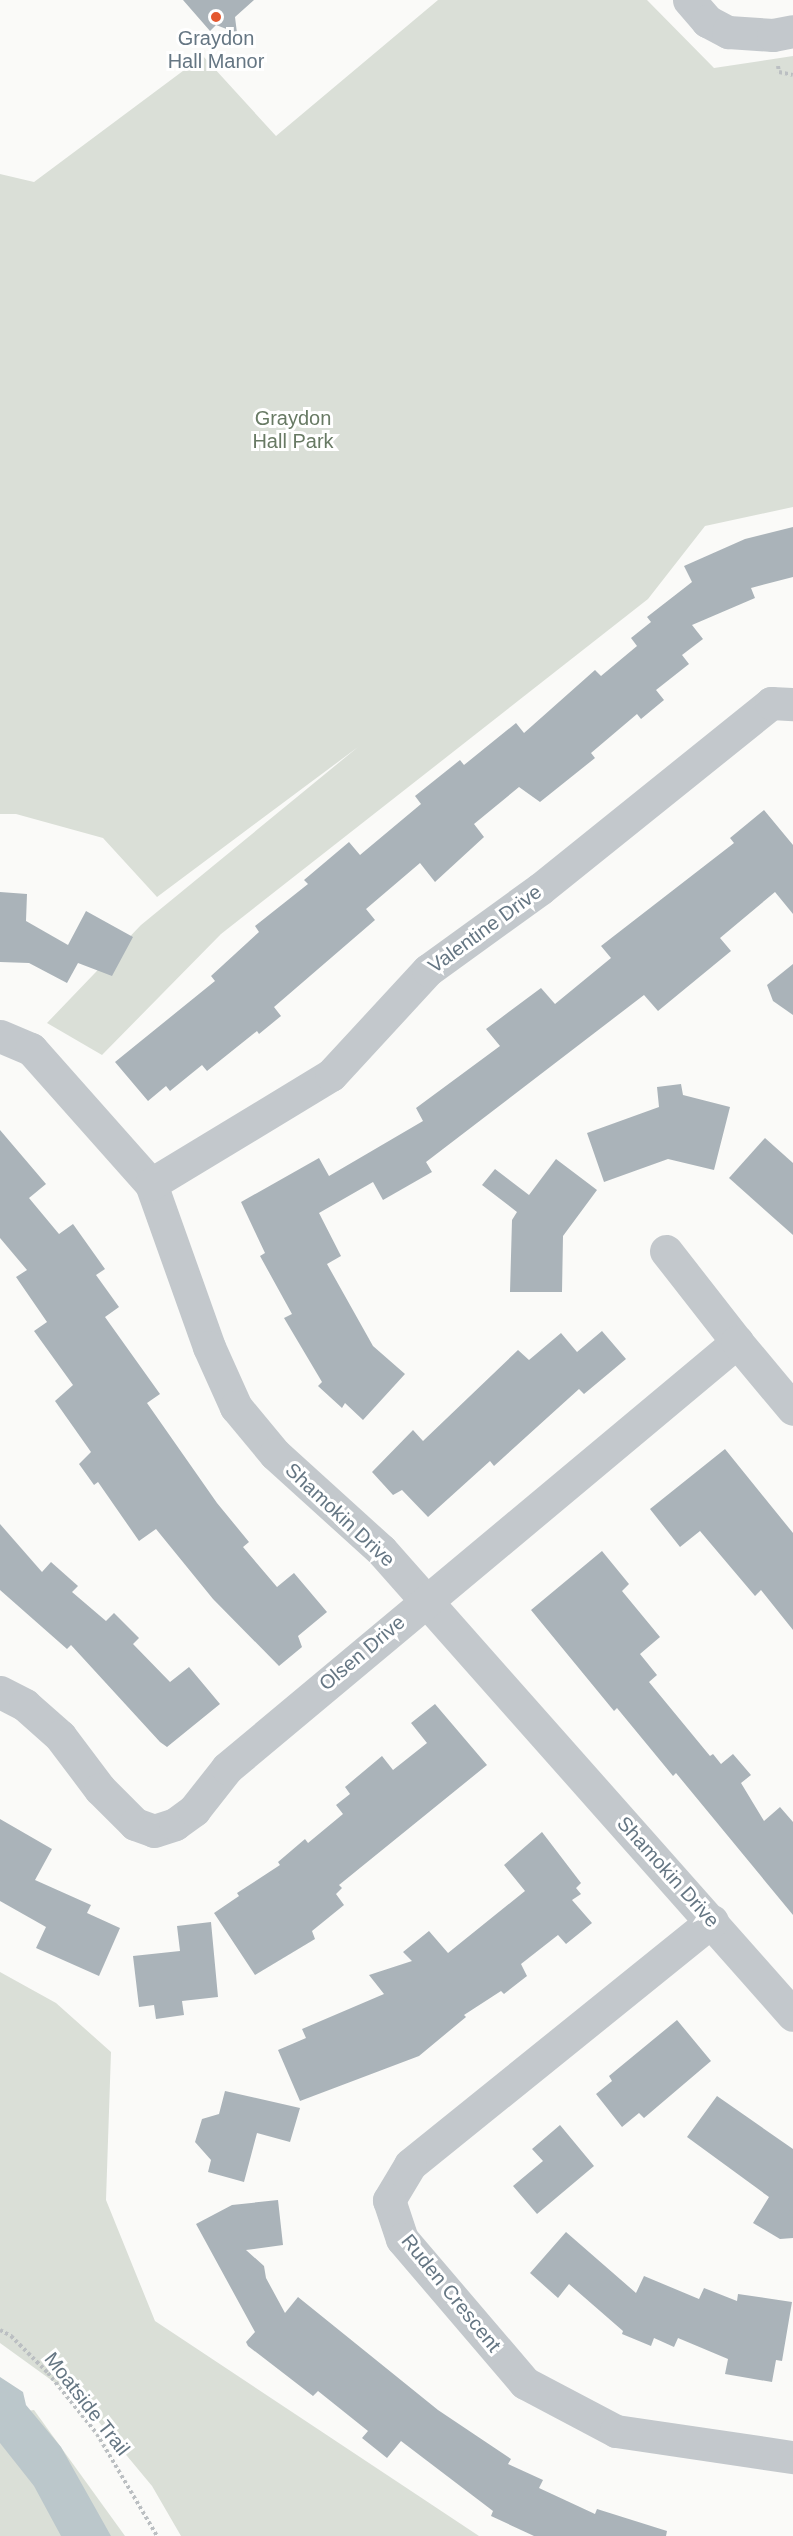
<!DOCTYPE html>
<style>
body{margin:0}
#map{position:relative;width:793px;height:2536px;overflow:hidden;background:#fafaf8;font-family:Arial,sans-serif}
div>[style]{position:absolute}
.green>*{inset:0;background:#dadfd7}
.water>*{inset:0;background:#bbc7cb}
.building>*{inset:0;background:#aab3b9}
.path>*{height:4px;margin-top:-2px;transform-origin:0;background:repeating-linear-gradient(90deg,#bbbfc2 0 3px,transparent 0 6px)}
.minor>*{height:33px;margin:-16.5px;padding:0 16.5px;transform-origin:16.5px;border-radius:16.5px;background:#c3c8cc}
.dots>*{width:16px;height:16px;translate:-50% -50%;box-sizing:border-box;border:3px solid #fff;border-radius:50%}
span{translate:-50% -50%;white-space:nowrap;text-align:center;line-height:1.15;-webkit-text-stroke:6px #fff;paint-order:stroke}
.poi-label{font-size:20px;color:#657683}
.park-label{font-size:20px;color:#687a64}
.street-label{font-size:20px;color:#657683}
</style>
<div id="map">
<div class="green">
<i style="clip-path:polygon(438px 0,647px 0,714px 68px,793px 56px,793px 507px,705px 526px,648px 599px,221px 934px,102px 1055px,47px 1023px,141px 925px,358px 747px,157px 897px,103px 838px,16px 814px,0 814px,0 174px,34px 182px,203px 56px,276px 136px)"></i>
<i style="clip-path:polygon(0 1972px,56px 2003px,111px 2052px,106px 2200px,155px 2321px,479px 2536px,181px 2536px,152px 2486px,83px 2403px,0 2343px)"></i>
<i style="clip-path:polygon(34px 2410px,125px 2536px,0 2536px,0 2415px)"></i>
</div>
<div class="water">
<i style="clip-path:polygon(0 2377px,23px 2392px,26px 2405px,61px 2447px,111px 2536px,61px 2536px,34px 2486px,0 2443px)"></i>
</div>
<div class="building">
<i style="clip-path:polygon(183px 0,254px 0,235px 17px,237px 33px,216px 25px,210px 31px)"></i>
<i style="clip-path:polygon(793px 527px,793px 577px,751px 588px,755px 598px,692px 625px,703px 639px,682px 655px,689px 664px,656px 690px,664px 700px,641px 719px,637px 714px,591px 753px,595px 758px,540px 802px,519px 787px,474px 824px,484px 837px,435px 882px,420px 863px,366px 909px,375px 920px,274px 1007px,281px 1016px,259px 1034px,257px 1031px,207px 1071px,202px 1065px,170px 1091px,166px 1086px,148px 1101px,115px 1062px,215px 981px,211px 976px,259px 932px,255px 926px,308px 884px,304px 880px,349px 842px,360px 855px,421px 804px,415px 796px,460px 760px,464px 765px,516px 723px,524px 733px,595px 670px,601px 676px,637px 646px,631px 638px,651px 622px,647px 617px,692px 582px,684px 566px,745px 539px)"></i>
<i style="clip-path:polygon(764px 810px,793px 845px,793px 914px,775px 892px,720px 938px,731px 951px,658px 1011px,644px 995px,426px 1162px,432px 1172px,383px 1200px,373px 1182px,319px 1213px,341px 1256px,327px 1264px,373px 1346px,405px 1374px,363px 1420px,345px 1403px,342px 1408px,318px 1386px,322px 1382px,284px 1318px,292px 1314px,260px 1256px,265px 1253px,241px 1202px,319px 1158px,329px 1176px,423px 1121px,416px 1108px,500px 1046px,486px 1029px,541px 988px,555px 1004px,611px 958px,601px 946px,734px 843px,730px 838px)"></i>
<i style="clip-path:polygon(0 892px,27px 894px,26px 921px,68px 945px,86px 911px,133px 937px,112px 976px,78px 963px,67px 983px,29px 963px,0 962px)"></i>
<i style="clip-path:polygon(793px 964px,793px 1015px,773px 1001px,767px 985px)"></i>
<i style="clip-path:polygon(681px 1084px,683px 1095px,730px 1107px,714px 1170px,668px 1159px,604px 1182px,587px 1133px,659px 1107px,657px 1087px)"></i>
<i style="clip-path:polygon(0 1130px,46px 1184px,29px 1198px,59px 1234px,73px 1224px,105px 1269px,96px 1275px,119px 1307px,105px 1317px,160px 1394px,147px 1403px,217px 1503px,249px 1542px,243px 1547px,277px 1587px,294px 1573px,327px 1612px,298px 1636px,302px 1647px,279px 1666px,213px 1599px,156px 1529px,139px 1541px,98px 1482px,94px 1485px,79px 1464px,91px 1452px,55px 1401px,73px 1385px,34px 1331px,47px 1322px,16px 1277px,27px 1270px,0 1238px)"></i>
<i style="clip-path:polygon(765px 1138px,793px 1163px,793px 1235px,729px 1178px)"></i>
<i style="clip-path:polygon(556px 1159px,597px 1190px,563px 1236px,562px 1292px,510px 1292px,512px 1220px,517px 1212px,482px 1185px,495px 1169px,529px 1195px)"></i>
<i style="clip-path:polygon(602px 1331px,626px 1359px,584px 1394px,579px 1389px,494px 1466px,490px 1461px,428px 1517px,402px 1490px,393px 1495px,372px 1472px,413px 1430px,423px 1441px,518px 1350px,529px 1360px,561px 1333px,577px 1352px)"></i>
<i style="clip-path:polygon(725px 1449px,793px 1533px,793px 1630px,761px 1590px,755px 1596px,700px 1531px,680px 1547px,650px 1509px)"></i>
<i style="clip-path:polygon(0 1524px,42px 1572px,51px 1562px,78px 1586px,72px 1592px,106px 1621px,114px 1613px,139px 1638px,133px 1644px,170px 1682px,189px 1667px,220px 1704px,167px 1747px,160px 1742px,71px 1645px,67px 1649px,0 1590px)"></i>
<i style="clip-path:polygon(602px 1551px,629px 1584px,622px 1591px,660px 1637px,640px 1654px,657px 1675px,649px 1682px,710px 1756px,713px 1754px,721px 1764px,733px 1754px,751px 1775px,741px 1783px,764px 1821px,780px 1807px,793px 1822px,793px 1915px,676px 1773px,673px 1776px,617px 1708px,614px 1711px,531px 1610px)"></i>
<i style="clip-path:polygon(435px 1704px,487px 1765px,339px 1885px,342px 1888px,336px 1894px,344px 1905px,312px 1931px,315px 1939px,255px 1975px,214px 1913px,239px 1896px,237px 1893px,280px 1865px,278px 1862px,305px 1839px,308px 1843px,343px 1814px,336px 1805px,350px 1794px,345px 1787px,382px 1756px,393px 1770px,427px 1743px,411px 1723px)"></i>
<i style="clip-path:polygon(0 1819px,52px 1849px,35px 1880px,91px 1905px,87px 1913px,120px 1928px,99px 1976px,36px 1948px,46px 1927px,0 1901px)"></i>
<i style="clip-path:polygon(542px 1832px,581px 1883px,576px 1888px,581px 1894px,572px 1900px,592px 1923px,566px 1944px,558px 1935px,521px 1964px,527px 1976px,504px 1994px,501px 1991px,464px 2015px,466px 2017px,419px 2056px,300px 2101px,278px 2050px,306px 2038px,302px 2029px,384px 1994px,369px 1975px,412px 1961px,403px 1952px,429px 1931px,448px 1953px,525px 1891px,504px 1865px)"></i>
<i style="clip-path:polygon(211px 1922px,218px 1997px,182px 2001px,184px 2015px,156px 2019px,154px 2005px,139px 2007px,133px 1956px,180px 1951px,177px 1926px)"></i>
<i style="clip-path:polygon(677px 2020px,711px 2061px,644px 2118px,639px 2113px,622px 2127px,596px 2094px,612px 2081px,609px 2076px)"></i>
<i style="clip-path:polygon(225px 2091px,300px 2108px,290px 2142px,257px 2133px,244px 2182px,208px 2172px,211px 2160px,195px 2142px,202px 2119px,219px 2114px)"></i>
<i style="clip-path:polygon(717px 2096px,793px 2149px,793px 2238px,780px 2239px,753px 2223px,769px 2197px,687px 2137px)"></i>
<i style="clip-path:polygon(560px 2125px,594px 2166px,537px 2214px,513px 2186px,543px 2161px,532px 2149px)"></i>
<i style="clip-path:polygon(278px 2200px,283px 2245px,246px 2250px,264px 2266px,266px 2278px,285px 2313px,298px 2297px,438px 2410px,511px 2459px,508px 2464px,543px 2480px,539px 2488px,595px 2514px,597px 2509px,667px 2531px,666px 2536px,534px 2536px,491px 2516px,493px 2511px,401px 2441px,387px 2458px,362px 2438px,368px 2431px,318px 2391px,313px 2396px,248px 2346px,246px 2342px,255px 2332px,196px 2224px,232px 2205px)"></i>
<i style="clip-path:polygon(566px 2232px,636px 2293px,644px 2276px,699px 2299px,704px 2288px,737px 2301px,738px 2294px,792px 2302px,782px 2361px,776px 2360px,772px 2382px,725px 2374px,728px 2359px,678px 2338px,674px 2347px,654px 2338px,651px 2346px,622px 2334px,623px 2331px,569px 2284px,558px 2298px,530px 2273px)"></i>
</div>
<div class="path">
<i style="left:778px;top:66px;width:6px;rotate:81deg"></i>
<i style="left:779px;top:72px;width:14px;rotate:12deg"></i>
<i style="left:0;top:2330px;width:13px;rotate:29deg"></i>
<i style="left:11px;top:2336px;width:52px;rotate:45deg"></i>
<i style="left:48px;top:2373px;width:78px;rotate:51.2deg"></i>
<i style="left:97px;top:2434px;width:118px;rotate:59.5deg"></i>
</div>
<div class="minor">
<i style="left:689px;top:0;width:28px;rotate:49deg"></i>
<i style="left:707px;top:21px;width:24px;rotate:28deg"></i>
<i style="left:728px;top:32px;width:45px;rotate:3.8deg"></i>
<i style="left:773px;top:35px;width:20px;rotate:-11deg"></i>
<i style="left:0;top:1036px;width:34px;rotate:23deg"></i>
<i style="left:31px;top:1049px;width:181px;rotate:48.4deg"></i>
<i style="left:151px;top:1184px;width:173px;rotate:70.4deg"></i>
<i style="left:209px;top:1347px;width:66px;rotate:65.8deg"></i>
<i style="left:236px;top:1407px;width:61px;rotate:50.3deg"></i>
<i style="left:275px;top:1454px;width:143px;rotate:42.2deg"></i>
<i style="left:381px;top:1550px;width:621px;rotate:48.46deg"></i>
<i style="left:151px;top:1184px;width:210px;rotate:-31.2deg"></i>
<i style="left:331px;top:1075px;width:143px;rotate:-47.3deg"></i>
<i style="left:428px;top:970px;width:138px;rotate:-35.9deg"></i>
<i style="left:540px;top:889px;width:297px;rotate:-38.8deg"></i>
<i style="left:771px;top:703px;width:22px;rotate:3deg"></i>
<i style="left:666px;top:1251px;width:115px;rotate:52deg"></i>
<i style="left:0;top:1692px;width:28px;rotate:27deg"></i>
<i style="left:25px;top:1705px;width:47px;rotate:41.5deg"></i>
<i style="left:60px;top:1736px;width:66px;rotate:53deg"></i>
<i style="left:100px;top:1789px;width:49px;rotate:45deg"></i>
<i style="left:135px;top:1824px;width:20px;rotate:20deg"></i>
<i style="left:154px;top:1831px;width:22px;rotate:-18deg"></i>
<i style="left:175px;top:1824px;width:24px;rotate:-36deg"></i>
<i style="left:194px;top:1810px;width:53px;rotate:-51.8deg"></i>
<i style="left:227px;top:1768px;width:665px;rotate:-39.87deg"></i>
<i style="left:737px;top:1342px;width:87px;rotate:50.1deg"></i>
<i style="left:712px;top:1921px;width:388px;rotate:141.1deg"></i>
<i style="left:410px;top:2165px;width:41px;rotate:121deg"></i>
<i style="left:389px;top:2200px;width:41px;rotate:71.6deg"></i>
<i style="left:402px;top:2239px;width:189px;rotate:49.5deg"></i>
<i style="left:525px;top:2383px;width:103px;rotate:27.8deg"></i>
<i style="left:616px;top:2431px;width:179px;rotate:8.4deg"></i>
</div>
<div class="dots">
<i style="left:216px;top:17px;background:#e4572e"></i>
</div>
<div class="poi-label">
<span style="left:216px;top:50px">Graydon<br>Hall Manor</span>
</div>
<div class="park-label">
<span style="left:293px;top:430px">Graydon<br>Hall Park</span>
</div>
<div class="street-label">
<span style="left:485px;top:929px;rotate:-36deg">Valentine Drive</span>
<span style="left:340px;top:1515px;rotate:43deg">Shamokin Drive</span>
<span style="left:362px;top:1653px;rotate:-40deg">Olsen Drive</span>
<span style="left:668px;top:1872px;rotate:48deg">Shamokin Drive</span>
<span style="left:451px;top:2293px;rotate:51deg">Ruden Crescent</span>
<span style="left:87px;top:2404px;rotate:52deg">Moatside Trail</span>
</div>
</div>
